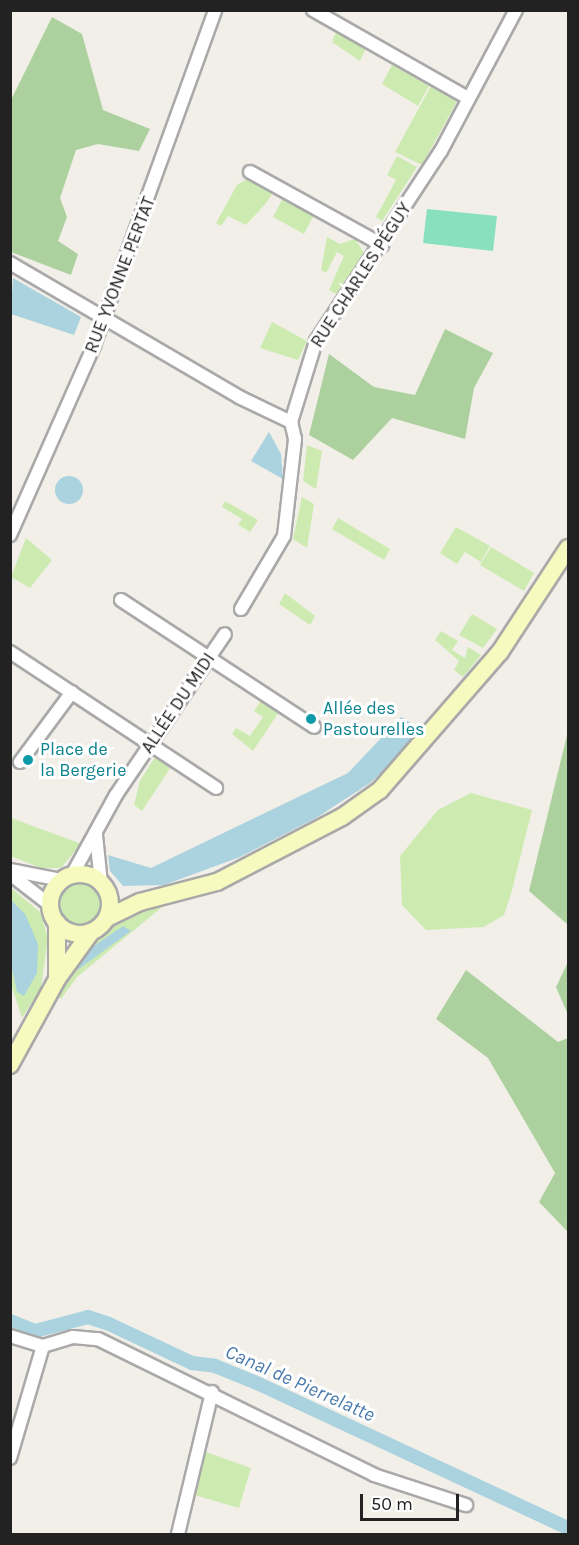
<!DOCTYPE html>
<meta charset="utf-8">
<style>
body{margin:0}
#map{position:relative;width:579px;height:1545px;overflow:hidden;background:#f2efe9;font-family:Karla,sans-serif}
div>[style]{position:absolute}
.grass>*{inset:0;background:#cdebb0}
.round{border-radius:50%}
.forest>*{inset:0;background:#add19e}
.pitch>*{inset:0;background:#88e0be}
.water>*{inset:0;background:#aad3df}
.canal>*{height:14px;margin:-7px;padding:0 7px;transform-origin:7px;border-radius:7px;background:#aad3df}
.roads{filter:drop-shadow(2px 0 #a9a9a9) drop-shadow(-2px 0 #a9a9a9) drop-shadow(0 2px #a9a9a9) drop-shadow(0 -2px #a9a9a9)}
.minor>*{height:12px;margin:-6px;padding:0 6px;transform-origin:6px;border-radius:6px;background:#fff}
.secondary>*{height:16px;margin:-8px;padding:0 8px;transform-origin:8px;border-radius:8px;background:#f7fabf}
.secondary>.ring{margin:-8px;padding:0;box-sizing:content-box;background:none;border:16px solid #f7fabf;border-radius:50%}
.dots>*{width:16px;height:16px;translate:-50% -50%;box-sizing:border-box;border:3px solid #fff;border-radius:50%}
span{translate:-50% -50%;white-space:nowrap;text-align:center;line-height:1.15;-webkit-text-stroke:6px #fff;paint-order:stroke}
.street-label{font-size:18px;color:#222}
.culture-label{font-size:18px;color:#0d838f}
.left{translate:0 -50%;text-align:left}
.water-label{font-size:20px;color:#4a7aab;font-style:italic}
.frame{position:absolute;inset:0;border:12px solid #222;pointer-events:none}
.scale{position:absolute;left:360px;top:1494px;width:99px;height:27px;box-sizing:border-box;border:3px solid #222;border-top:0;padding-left:8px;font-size:18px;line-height:21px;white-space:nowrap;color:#222;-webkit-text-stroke:4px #fff;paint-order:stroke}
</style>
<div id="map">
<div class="grass">
<i style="clip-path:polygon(336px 32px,366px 48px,360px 61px,332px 42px)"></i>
<i style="clip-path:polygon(392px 65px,429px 86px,418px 106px,382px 84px)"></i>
<i style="clip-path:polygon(432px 84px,454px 96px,456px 103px,422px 165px,395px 152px)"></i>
<i style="clip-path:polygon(397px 156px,417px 167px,382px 221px,376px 217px,396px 180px,387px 175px)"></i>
<i style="clip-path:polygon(247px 179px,273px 192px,267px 202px,246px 225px,228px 216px,221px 226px,216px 223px,237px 185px)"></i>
<i style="clip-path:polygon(283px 198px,314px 215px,304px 234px,273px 217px)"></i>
<i style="clip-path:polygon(327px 237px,340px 244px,355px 239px,364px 253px,336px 294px,329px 290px,344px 256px,337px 252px,326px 273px,321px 270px)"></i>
<i style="clip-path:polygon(272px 322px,307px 341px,298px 360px,260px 348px)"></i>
<i style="clip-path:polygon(307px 445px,322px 451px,316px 489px,303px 481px)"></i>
<i style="clip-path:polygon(302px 497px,314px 504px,307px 548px,293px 539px)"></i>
<i style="clip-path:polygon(225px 501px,258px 520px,250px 532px,238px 525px,242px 519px,222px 507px)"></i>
<i style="clip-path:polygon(338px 518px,390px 549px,384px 560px,332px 529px)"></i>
<i style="clip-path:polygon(456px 527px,490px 546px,481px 562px,465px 552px,457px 564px,440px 553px)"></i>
<i style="clip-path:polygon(26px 538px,52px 560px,30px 588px,11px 577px)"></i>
<i style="clip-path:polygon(491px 547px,534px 573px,524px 591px,480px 565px)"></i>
<i style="clip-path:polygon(285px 593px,315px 616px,310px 625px,279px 604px)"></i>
<i style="clip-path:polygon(472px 614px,497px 629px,483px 648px,459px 635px)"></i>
<i style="clip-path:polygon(441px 631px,458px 641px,452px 650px,465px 658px,468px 647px,481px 655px,463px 677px,454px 670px,459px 661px,435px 640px)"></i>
<i style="clip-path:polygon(261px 701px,279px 712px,253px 751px,232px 734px,236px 728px,250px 736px,263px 717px,254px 711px)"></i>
<i style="clip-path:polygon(157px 754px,173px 764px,142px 811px,134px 805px,140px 781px)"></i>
<i style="clip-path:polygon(471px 793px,532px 810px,511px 894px,504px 915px,484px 927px,426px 930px,402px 905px,400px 856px,438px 810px)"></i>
<i style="clip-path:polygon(11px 818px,79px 843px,79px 846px,61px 868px,41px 868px,11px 856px)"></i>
<i class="round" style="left:58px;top:882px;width:44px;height:44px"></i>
<i style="clip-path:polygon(10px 887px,40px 912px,48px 938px,41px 988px,22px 1018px,11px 984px)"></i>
<i style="clip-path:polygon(167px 903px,77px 977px,61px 999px,56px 996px,86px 943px,125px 914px)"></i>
<i style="clip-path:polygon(203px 1451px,251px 1468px,239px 1508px,191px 1494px)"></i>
</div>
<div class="forest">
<i style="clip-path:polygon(52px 17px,82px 34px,103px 110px,150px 129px,139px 151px,98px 144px,76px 150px,60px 198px,67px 217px,58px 241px,78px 254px,71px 275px,11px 252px,11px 100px)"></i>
<i style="clip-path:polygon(445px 329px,493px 353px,474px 388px,465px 439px,392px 418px,353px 460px,309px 435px,329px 354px,374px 387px,415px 395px)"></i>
<i style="clip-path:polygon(568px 731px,568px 925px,529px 891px)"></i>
<i style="clip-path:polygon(568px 962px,568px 1015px,556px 987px)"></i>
<i style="clip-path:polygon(466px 970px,558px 1042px,568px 1038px,568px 1232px,539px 1202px,555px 1173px,488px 1058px,436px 1019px)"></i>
</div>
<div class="pitch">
<i style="clip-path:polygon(427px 209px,497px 216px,493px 251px,423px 243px)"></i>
</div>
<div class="water">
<i style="clip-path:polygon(13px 278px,81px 317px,74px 335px,11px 314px)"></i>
<i style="clip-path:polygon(269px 432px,281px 454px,283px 479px,251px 461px)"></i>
<i class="round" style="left:55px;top:476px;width:28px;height:28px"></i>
<i style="clip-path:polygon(401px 717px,422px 730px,402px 754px,370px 783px,316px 818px,240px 857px,164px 885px,123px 886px,110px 871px,108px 855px,151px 868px,348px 773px)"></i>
<i style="clip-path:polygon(11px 900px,25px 914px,38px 944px,37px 973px,24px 996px,17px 992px,11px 963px)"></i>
<i style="clip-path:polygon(123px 926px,131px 931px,76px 971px,88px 950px)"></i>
</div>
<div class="canal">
<i style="left:10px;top:1321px;width:27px;rotate:22deg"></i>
<i style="left:35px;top:1331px;width:55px;rotate:-14.8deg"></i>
<i style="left:88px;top:1317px;width:22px;rotate:18deg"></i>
<i style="left:109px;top:1324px;width:92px;rotate:25.2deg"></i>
<i style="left:192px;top:1363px;width:23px;rotate:7deg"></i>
<i style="left:215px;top:1366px;width:48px;rotate:22.2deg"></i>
<i style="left:259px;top:1384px;width:341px;rotate:25deg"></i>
</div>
<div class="roads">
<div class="minor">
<i style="left:313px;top:10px;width:178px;rotate:29.6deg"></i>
<i style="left:250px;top:172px;width:151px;rotate:28.9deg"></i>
<i style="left:10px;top:263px;width:265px;rotate:30.3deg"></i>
<i style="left:239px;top:397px;width:58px;rotate:25.7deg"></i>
<i style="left:291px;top:422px;width:85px;rotate:-72.8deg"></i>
<i style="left:316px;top:341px;width:227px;rotate:-56.7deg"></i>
<i style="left:441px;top:151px;width:160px;rotate:-62deg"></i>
<i style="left:10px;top:535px;width:208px;rotate:-66.1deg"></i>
<i style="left:94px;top:345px;width:356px;rotate:-70.1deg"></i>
<i style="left:121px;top:600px;width:231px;rotate:33.3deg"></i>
<i style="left:241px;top:609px;width:85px;rotate:-59.5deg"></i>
<i style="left:284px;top:536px;width:98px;rotate:-83.5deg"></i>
<i style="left:295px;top:439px;width:17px;rotate:-103deg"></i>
<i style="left:10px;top:652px;width:247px;rotate:33.4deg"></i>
<i style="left:20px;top:762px;width:87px;rotate:-53.4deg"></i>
<i style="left:96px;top:835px;width:48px;rotate:84.1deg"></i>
<i style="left:10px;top:870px;width:53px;rotate:10.9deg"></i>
<i style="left:10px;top:874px;width:51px;rotate:37.8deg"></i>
<i style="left:72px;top:875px;width:91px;rotate:-61.2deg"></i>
<i style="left:116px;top:795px;width:194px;rotate:-55.9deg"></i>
<i style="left:10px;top:1336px;width:34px;rotate:17deg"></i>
<i style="left:43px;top:1346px;width:31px;rotate:-17deg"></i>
<i style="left:73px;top:1337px;width:25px;rotate:5deg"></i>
<i style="left:98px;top:1339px;width:308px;rotate:26.2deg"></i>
<i style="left:374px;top:1475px;width:97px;rotate:18.1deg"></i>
<i style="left:10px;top:1458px;width:117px;rotate:-73.6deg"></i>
<i style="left:178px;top:1534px;width:146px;rotate:-76.5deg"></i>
</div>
<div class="secondary">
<i class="ring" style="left:50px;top:874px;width:44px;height:44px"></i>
<i style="left:107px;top:918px;width:37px;rotate:-26deg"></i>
<i style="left:140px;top:902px;width:80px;rotate:-14.6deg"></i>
<i style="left:217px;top:882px;width:141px;rotate:-27.5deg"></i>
<i style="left:342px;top:817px;width:47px;rotate:-35.4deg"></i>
<i style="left:380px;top:790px;width:183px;rotate:-49deg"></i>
<i style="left:500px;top:652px;width:124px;rotate:-56.8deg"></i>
<i style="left:57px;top:979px;width:56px;rotate:-90deg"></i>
<i style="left:10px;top:1065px;width:98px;rotate:-61.3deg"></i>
<i style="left:57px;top:979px;width:58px;rotate:-54.1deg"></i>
</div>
</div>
<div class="dots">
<i style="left:311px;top:719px;background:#0f9aa8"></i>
<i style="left:28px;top:760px;background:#0f9aa8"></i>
</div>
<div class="street-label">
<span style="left:120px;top:275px;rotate:-69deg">RUE YVONNE PERTAT</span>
<span style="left:361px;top:275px;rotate:-57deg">RUE CHARLES PÉGUY</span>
<span style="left:178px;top:703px;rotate:-56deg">ALLÉE DU MIDI</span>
</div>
<div class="culture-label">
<span class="left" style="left:323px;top:719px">Allée des<br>Pastourelles</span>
<span class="left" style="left:40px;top:760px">Place de<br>la Bergerie</span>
</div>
<div class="water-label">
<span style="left:300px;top:1383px;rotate:24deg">Canal de Pierrelatte</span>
</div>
<div class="frame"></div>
<div class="scale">50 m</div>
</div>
